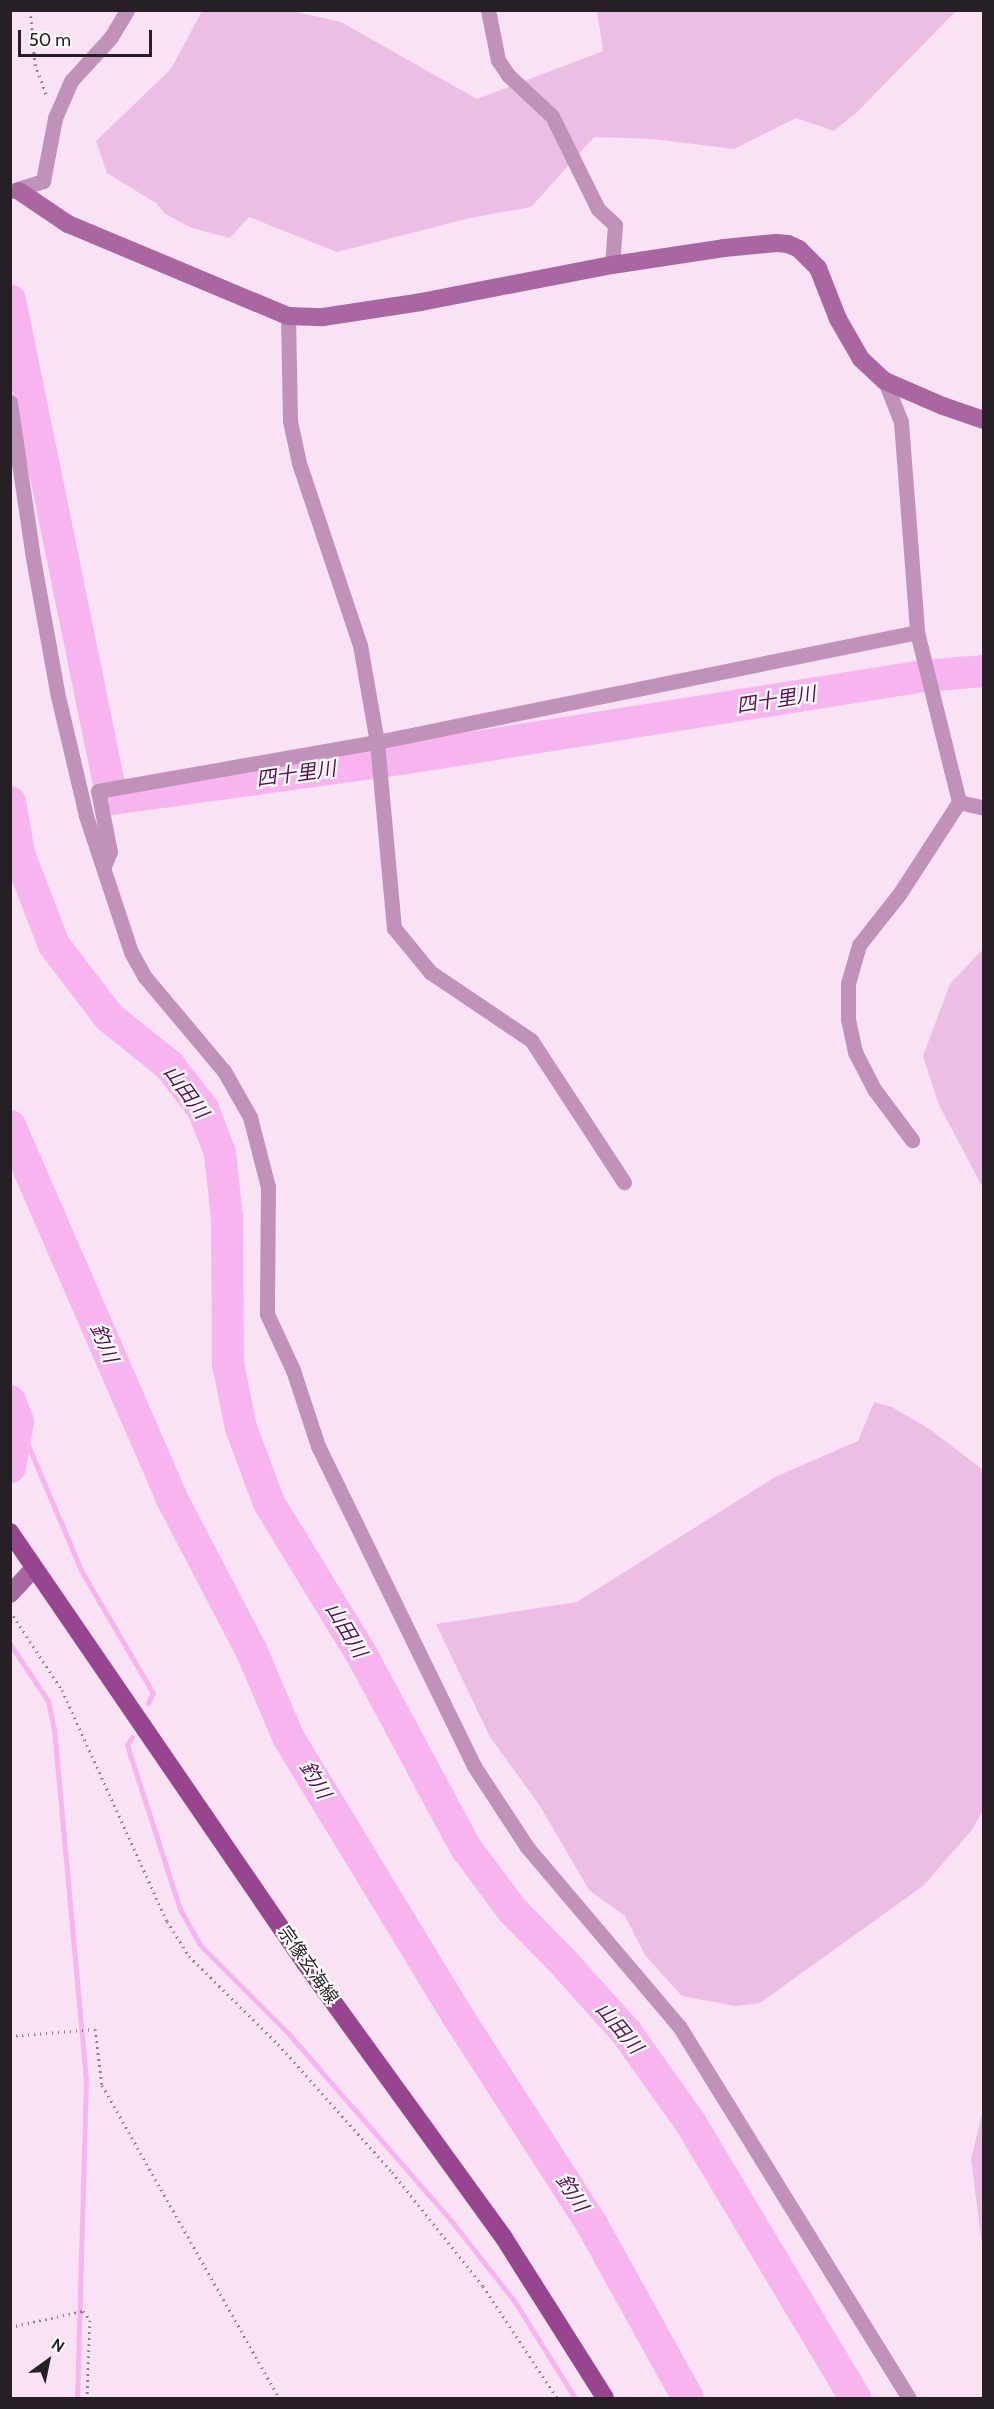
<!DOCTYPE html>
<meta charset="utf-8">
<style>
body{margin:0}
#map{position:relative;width:994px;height:2409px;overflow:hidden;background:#f8e2f4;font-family:Cabin,"Noto Sans JP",sans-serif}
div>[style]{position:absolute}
.green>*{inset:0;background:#edbee5}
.stream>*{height:5px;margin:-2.5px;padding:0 2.5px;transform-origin:2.5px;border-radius:2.5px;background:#f8b4ef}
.river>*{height:32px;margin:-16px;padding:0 16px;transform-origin:16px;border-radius:16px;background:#f8b4ef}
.path>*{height:3px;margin-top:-1.5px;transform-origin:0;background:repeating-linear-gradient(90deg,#90818d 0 1.5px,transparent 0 6px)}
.street>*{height:15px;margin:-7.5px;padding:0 7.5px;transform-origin:7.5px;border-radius:7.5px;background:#c092b9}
.secondary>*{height:18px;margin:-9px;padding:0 9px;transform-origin:9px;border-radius:9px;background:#a966a1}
.primary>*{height:18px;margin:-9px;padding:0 9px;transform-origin:9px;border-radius:9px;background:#97458e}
span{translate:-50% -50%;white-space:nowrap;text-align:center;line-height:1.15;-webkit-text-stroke:4.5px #fff;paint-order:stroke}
.street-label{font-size:18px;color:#271f26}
.water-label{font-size:20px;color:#5d0d57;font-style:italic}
.frame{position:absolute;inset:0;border:12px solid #271f26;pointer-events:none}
.north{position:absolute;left:18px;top:2331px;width:60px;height:60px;-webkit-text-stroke:4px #fff;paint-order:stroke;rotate:33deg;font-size:16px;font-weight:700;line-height:24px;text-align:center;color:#271f26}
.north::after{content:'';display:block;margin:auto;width:21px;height:27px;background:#271f26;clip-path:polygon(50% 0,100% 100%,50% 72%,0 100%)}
.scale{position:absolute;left:18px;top:30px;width:134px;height:27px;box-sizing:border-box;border:3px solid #271f26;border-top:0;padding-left:8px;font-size:18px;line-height:21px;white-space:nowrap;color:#271f26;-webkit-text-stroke:4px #fff;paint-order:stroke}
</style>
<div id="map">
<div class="green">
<i style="clip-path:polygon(202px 11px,292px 11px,341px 22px,477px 99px,603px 51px,597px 11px,956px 11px,857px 112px,834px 131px,796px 118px,734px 149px,653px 139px,594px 137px,531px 207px,470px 218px,337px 252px,249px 217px,230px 238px,192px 228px,165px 214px,156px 203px,107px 173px,96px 141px,171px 69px)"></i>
<i style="clip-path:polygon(983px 949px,983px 1188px,939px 1105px,923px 1056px,950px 984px)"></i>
<i style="clip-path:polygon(874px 1402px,892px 1407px,931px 1430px,983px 1470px,983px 1811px,971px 1831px,923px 1886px,760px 2003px,735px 2006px,682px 1996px,645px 1955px,625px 1916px,589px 1890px,540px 1806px,490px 1737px,436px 1624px,577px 1602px,775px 1477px,858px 1441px)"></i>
<i style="clip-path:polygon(983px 2110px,983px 2253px,971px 2159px)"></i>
</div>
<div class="stream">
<i style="left:18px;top:1422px;width:163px;rotate:66.9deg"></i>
<i style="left:82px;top:1572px;width:140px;rotate:59.6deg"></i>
<i style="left:153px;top:1693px;width:11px;rotate:117deg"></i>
<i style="left:10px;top:1644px;width:69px;rotate:56.3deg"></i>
<i style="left:48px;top:1701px;width:29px;rotate:78deg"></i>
<i style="left:54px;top:1729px;width:351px;rotate:84.8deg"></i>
<i style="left:86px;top:2079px;width:319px;rotate:91.6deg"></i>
<i style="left:132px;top:1737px;width:9px;rotate:122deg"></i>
<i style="left:127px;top:1745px;width:172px;rotate:72.1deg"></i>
<i style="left:180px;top:1909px;width:41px;rotate:60.9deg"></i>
<i style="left:200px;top:1945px;width:124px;rotate:45deg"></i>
<i style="left:288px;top:2033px;width:252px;rotate:49deg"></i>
<i style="left:453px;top:2223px;width:100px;rotate:51.9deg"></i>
<i style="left:515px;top:2302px;width:113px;rotate:58deg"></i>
</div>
<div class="river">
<i style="left:10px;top:300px;width:509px;rotate:78.45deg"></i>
<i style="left:112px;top:799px;width:292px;rotate:-7.9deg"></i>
<i style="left:401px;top:759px;width:530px;rotate:-9.02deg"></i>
<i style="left:924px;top:676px;width:60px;rotate:-4.8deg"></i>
<i style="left:10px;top:802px;width:53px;rotate:80.2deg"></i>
<i style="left:19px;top:854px;width:97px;rotate:69deg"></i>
<i style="left:54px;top:945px;width:91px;rotate:52.6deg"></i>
<i style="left:109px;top:1017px;width:77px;rotate:38.7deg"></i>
<i style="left:169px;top:1065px;width:56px;rotate:52.3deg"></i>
<i style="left:203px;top:1109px;width:47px;rotate:68.9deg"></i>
<i style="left:220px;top:1153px;width:65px;rotate:83.9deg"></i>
<i style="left:227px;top:1218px;width:146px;rotate:89.6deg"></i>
<i style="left:228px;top:1364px;width:65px;rotate:78.5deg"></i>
<i style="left:241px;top:1428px;width:80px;rotate:69.5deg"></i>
<i style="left:269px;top:1503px;width:180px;rotate:58.6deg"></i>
<i style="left:363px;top:1657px;width:217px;rotate:61.7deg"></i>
<i style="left:466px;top:1848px;width:77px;rotate:53.4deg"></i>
<i style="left:512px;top:1910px;width:74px;rotate:45.5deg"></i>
<i style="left:564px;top:1963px;width:93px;rotate:48.1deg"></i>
<i style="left:626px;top:2032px;width:110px;rotate:54.6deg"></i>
<i style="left:690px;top:2122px;width:322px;rotate:59.1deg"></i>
<i style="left:10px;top:1126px;width:404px;rotate:66.5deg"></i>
<i style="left:171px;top:1497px;width:175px;rotate:62.4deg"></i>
<i style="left:252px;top:1652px;width:92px;rotate:67deg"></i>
<i style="left:288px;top:1737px;width:325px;rotate:58.7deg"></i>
<i style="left:457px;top:2015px;width:247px;rotate:57.2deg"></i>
<i style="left:591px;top:2223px;width:200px;rotate:61deg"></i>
<i style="left:10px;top:1401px;width:22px;rotate:69deg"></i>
<i style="left:18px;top:1422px;width:46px;rotate:100.1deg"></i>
</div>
<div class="path">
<i style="left:30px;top:10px;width:54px;rotate:84.7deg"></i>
<i style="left:35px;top:64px;width:35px;rotate:70deg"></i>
<i style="left:10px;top:1611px;width:95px;rotate:56.6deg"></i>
<i style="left:62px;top:1690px;width:254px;rotate:65.6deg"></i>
<i style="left:167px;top:1921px;width:41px;rotate:57.8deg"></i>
<i style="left:189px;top:1956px;width:125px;rotate:44.7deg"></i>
<i style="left:278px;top:2044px;width:171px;rotate:48.3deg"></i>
<i style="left:392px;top:2172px;width:146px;rotate:51.4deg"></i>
<i style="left:483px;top:2286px;width:134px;rotate:56.5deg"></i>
<i style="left:10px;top:2036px;width:85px;rotate:-4.7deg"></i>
<i style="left:95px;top:2029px;width:56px;rotate:82.9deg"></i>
<i style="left:102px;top:2085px;width:360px;rotate:60.5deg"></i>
<i style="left:10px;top:2327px;width:75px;rotate:-12.4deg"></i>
<i style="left:83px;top:2311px;width:11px;rotate:52deg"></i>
<i style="left:90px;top:2320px;width:78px;rotate:92.2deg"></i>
</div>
<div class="street">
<i style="left:488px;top:10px;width:51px;rotate:78.7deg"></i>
<i style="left:498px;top:60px;width:18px;rotate:56deg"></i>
<i style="left:508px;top:75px;width:60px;rotate:43deg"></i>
<i style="left:552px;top:116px;width:104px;rotate:63.7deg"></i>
<i style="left:598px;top:209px;width:23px;rotate:43deg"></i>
<i style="left:615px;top:225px;width:40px;rotate:94.3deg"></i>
<i style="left:12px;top:191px;width:33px;rotate:-18deg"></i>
<i style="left:43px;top:181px;width:64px;rotate:-79.2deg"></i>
<i style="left:55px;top:118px;width:40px;rotate:-66.6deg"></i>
<i style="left:71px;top:81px;width:59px;rotate:-47.7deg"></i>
<i style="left:111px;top:37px;width:31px;rotate:-59deg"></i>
<i style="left:288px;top:316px;width:105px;rotate:88.9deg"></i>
<i style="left:290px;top:421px;width:43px;rotate:77.9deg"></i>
<i style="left:299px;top:463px;width:192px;rotate:71.5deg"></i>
<i style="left:360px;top:645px;width:98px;rotate:80.1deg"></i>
<i style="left:377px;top:742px;width:187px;rotate:84.8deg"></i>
<i style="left:394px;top:928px;width:57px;rotate:50.7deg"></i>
<i style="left:430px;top:972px;width:122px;rotate:34deg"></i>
<i style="left:531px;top:1040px;width:170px;rotate:56.8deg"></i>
<i style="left:885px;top:381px;width:44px;rotate:68.7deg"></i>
<i style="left:901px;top:422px;width:211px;rotate:85.6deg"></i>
<i style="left:917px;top:632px;width:175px;rotate:76.1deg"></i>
<i style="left:959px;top:802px;width:108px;rotate:123deg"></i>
<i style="left:900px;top:893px;width:66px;rotate:128.3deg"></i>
<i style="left:859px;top:945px;width:40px;rotate:106deg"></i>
<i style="left:848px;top:983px;width:36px;rotate:90deg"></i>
<i style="left:848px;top:1019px;width:34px;rotate:78deg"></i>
<i style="left:855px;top:1052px;width:42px;rotate:62.8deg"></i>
<i style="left:874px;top:1089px;width:64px;rotate:53.3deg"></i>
<i style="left:10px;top:402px;width:158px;rotate:81.6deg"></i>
<i style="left:33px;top:558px;width:136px;rotate:79.8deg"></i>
<i style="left:57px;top:692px;width:127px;rotate:76.8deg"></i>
<i style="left:86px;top:816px;width:143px;rotate:71.7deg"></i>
<i style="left:131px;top:952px;width:29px;rotate:61deg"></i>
<i style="left:145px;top:977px;width:123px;rotate:50deg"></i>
<i style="left:224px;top:1071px;width:53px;rotate:60.5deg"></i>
<i style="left:250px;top:1117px;width:72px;rotate:75.6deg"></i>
<i style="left:268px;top:1187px;width:127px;rotate:90.5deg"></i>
<i style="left:267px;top:1314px;width:62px;rotate:65.1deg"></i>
<i style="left:293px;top:1370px;width:80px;rotate:71.8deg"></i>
<i style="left:318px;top:1446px;width:356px;rotate:64deg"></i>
<i style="left:474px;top:1766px;width:97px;rotate:56.8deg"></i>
<i style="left:527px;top:1847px;width:235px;rotate:49.7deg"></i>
<i style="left:679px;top:2026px;width:437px;rotate:58.3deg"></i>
<i style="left:959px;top:802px;width:26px;rotate:13deg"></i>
<i style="left:104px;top:866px;width:15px;rotate:-67deg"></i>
<i style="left:110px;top:852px;width:62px;rotate:-101.1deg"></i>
<i style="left:98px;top:791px;width:283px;rotate:-10deg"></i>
<i style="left:377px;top:742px;width:551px;rotate:-11.51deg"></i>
</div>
<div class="secondary">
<i style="left:19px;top:191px;width:59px;rotate:34deg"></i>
<i style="left:68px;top:224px;width:238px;rotate:22.7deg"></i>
<i style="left:288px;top:316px;width:35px;rotate:2deg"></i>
<i style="left:323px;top:317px;width:99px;rotate:-8.7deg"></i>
<i style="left:421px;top:302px;width:195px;rotate:-11deg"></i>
<i style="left:612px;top:265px;width:113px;rotate:-8.6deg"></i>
<i style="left:724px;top:248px;width:52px;rotate:-5.5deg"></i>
<i style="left:776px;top:243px;width:12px;rotate:5deg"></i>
<i style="left:788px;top:244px;width:12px;rotate:24deg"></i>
<i style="left:799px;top:249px;width:27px;rotate:45deg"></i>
<i style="left:818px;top:268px;width:55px;rotate:68.6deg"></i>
<i style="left:838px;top:319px;width:46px;rotate:60.1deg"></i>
<i style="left:861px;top:359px;width:33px;rotate:43deg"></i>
<i style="left:885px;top:381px;width:63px;rotate:23.3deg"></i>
<i style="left:943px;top:406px;width:43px;rotate:18.9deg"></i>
<i style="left:10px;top:1594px;width:35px;rotate:-47deg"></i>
</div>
<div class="primary">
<i style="left:10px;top:1532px;width:522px;rotate:55.61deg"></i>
<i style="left:305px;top:1963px;width:339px;rotate:54.1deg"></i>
<i style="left:504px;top:2238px;width:189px;rotate:57.7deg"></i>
</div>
<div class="street-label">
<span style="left:308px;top:1965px;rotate:55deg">宗像玄海線</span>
</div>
<div class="water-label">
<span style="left:776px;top:700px;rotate:-9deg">四十里川</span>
<span style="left:296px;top:774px;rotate:-8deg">四十里川</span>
<span style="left:186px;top:1092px;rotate:54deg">山田川</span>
<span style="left:104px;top:1343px;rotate:67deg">釣川</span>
<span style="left:346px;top:1630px;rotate:59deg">山田川</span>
<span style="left:315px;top:1780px;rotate:59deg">釣川</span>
<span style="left:619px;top:2028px;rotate:50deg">山田川</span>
<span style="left:572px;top:2193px;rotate:57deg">釣川</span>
</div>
<div class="frame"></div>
<div class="north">N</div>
<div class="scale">50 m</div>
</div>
